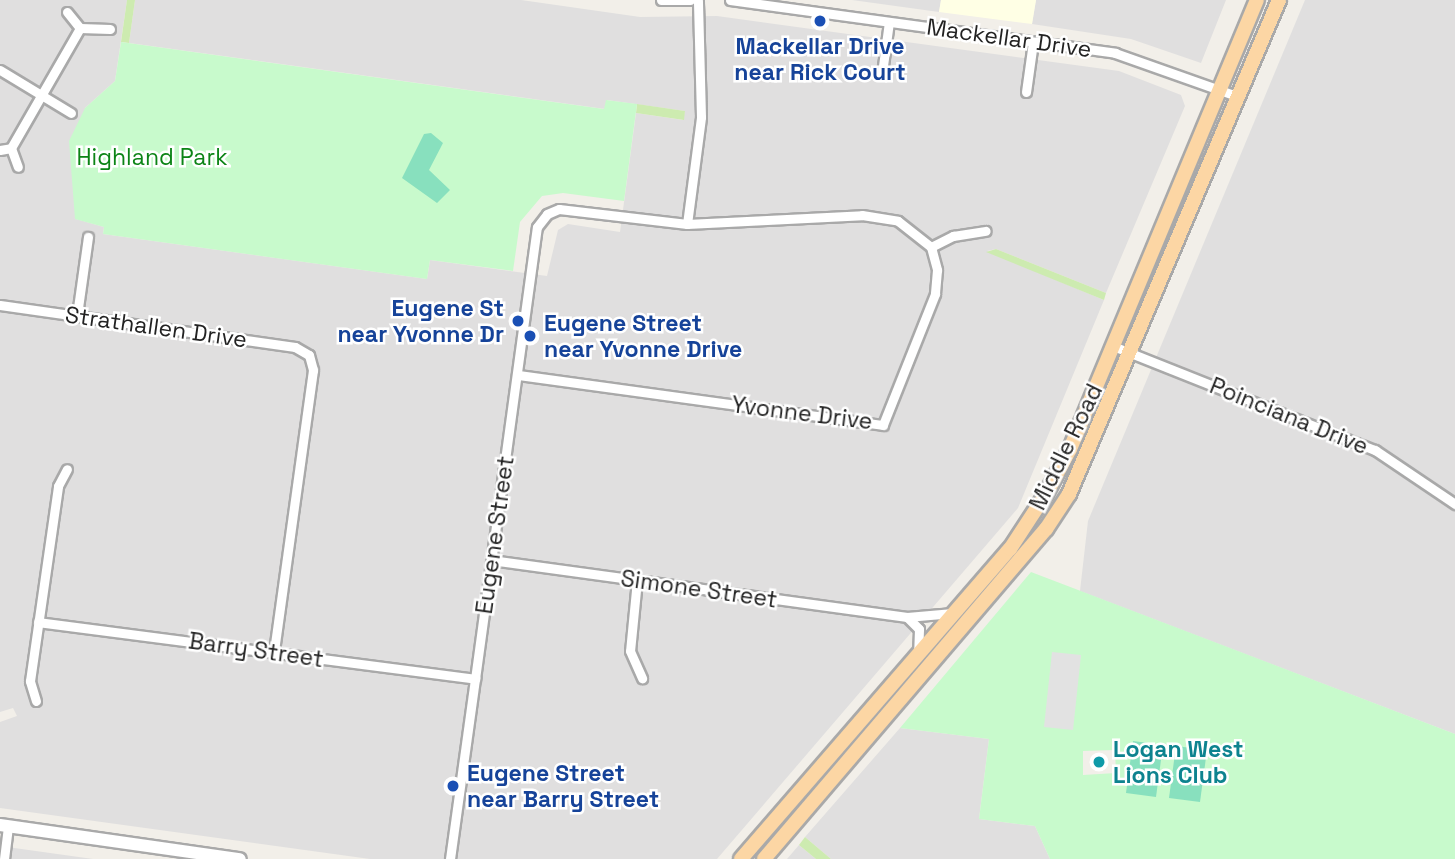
<!DOCTYPE html>
<style>
body{margin:0}
#map{position:relative;width:1455px;height:859px;overflow:hidden;background:#f2efe9;font-family:"Space Grotesk",sans-serif}
div>[style]{position:absolute}
.residential>*{inset:0;background:#e0dfdf}
.education>*{inset:0;background:#ffffe5}
.grass>*{inset:0;background:#cdebb0}
.park>*{inset:0;background:#c8facc}
.pitch>*{inset:0;background:#88e0be}
.parking>*{inset:0;background:#e2e2e2}
.roads{filter:drop-shadow(2px 0 #a9a9a9) drop-shadow(-2px 0 #a9a9a9) drop-shadow(0 2px #a9a9a9) drop-shadow(0 -2px #a9a9a9)}
.minor>*{height:9px;margin:-4.5px;padding:0 4.5px;transform-origin:4.5px;border-radius:4.5px;background:#fff}
.tertiary>*{height:12px;margin:-6px;padding:0 6px;transform-origin:6px;border-radius:6px;background:#fff}
.primary>*{height:14px;margin:-7px;padding:0 7px;transform-origin:7px;border-radius:7px;background:#fcd6a4}
.dots>*{width:19px;height:19px;translate:-50% -50%;box-sizing:border-box;border:4px solid #fff;border-radius:50%}
span{translate:-50% -50%;white-space:nowrap;text-align:center;line-height:1.15;-webkit-text-stroke:5px #fff;paint-order:stroke}
.street-label{font-size:23px;color:#222}
.transit-label{font-size:23px;color:#164399;font-weight:700}
.right{translate:-100% -50%;text-align:right}
.left{translate:0 -50%;text-align:left}
.park-label{font-size:23px;color:#0c8416}
.culture-label{font-size:23px;color:#0d838f;font-weight:700}
</style>
<div id="map">
<div class="residential">
<i style="clip-path:polygon(0 0,127px 0,115px 81px,85px 108px,76px 219px,104px 227px,103px 234px,427px 279px,430px 260px,547px 276px,558px 230px,568px 224px,620px 232px,636px 113px,683px 120px,685px 111px,607px 100px,605px 109px,129px 43px,135px 0,521px 0,640px 17px,717px 16px,1119px 71px,1181px 95px,1185px 106px,1106px 293px,996px 249px,987px 251px,1104px 300px,1018px 508px,717px 859px,370px 859px,0 808px,0 722px,17px 716px,13px 708px,0 712px)"></i>
<i style="clip-path:polygon(852px 0,941px 0,939px 12px)"></i>
<i style="clip-path:polygon(1036px 0,1226px 0,1201px 63px,1131px 39px,1032px 24px)"></i>
<i style="clip-path:polygon(1305px 0,1455px 0,1455px 734px,1080px 591px,1088px 521px)"></i>
<i style="clip-path:polygon(900px 728px,989px 739px,979px 819px,1035px 826px,1050px 859px,831px 859px,805px 837px)"></i>
<i style="clip-path:polygon(799px 845px,816px 859px,787px 859px)"></i>
<i style="clip-path:polygon(0 846px,93px 859px,0 859px)"></i>
</div>
<div class="education">
<i style="clip-path:polygon(941px 0,1036px 0,1032px 24px,939px 12px)"></i>
</div>
<div class="grass">
<i style="clip-path:polygon(127px 0,135px 0,129px 43px,121px 42px)"></i>
<i style="clip-path:polygon(637px 104px,685px 111px,684px 120px,636px 113px)"></i>
<i style="clip-path:polygon(996px 249px,1106px 293px,1104px 300px,986px 252px)"></i>
<i style="clip-path:polygon(805px 837px,831px 859px,816px 859px,799px 845px)"></i>
</div>
<div class="park">
<i style="clip-path:polygon(121px 42px,604px 109px,606px 100px,637px 104px,624px 201px,563px 193px,542px 196px,520px 222px,513px 271px,430px 260px,427px 279px,103px 234px,104px 227px,75px 219px,69px 141px,85px 108px,115px 81px)"></i>
<i style="clip-path:polygon(evenodd,1031px 572px,1455px 734px,1455px 859px,1050px 859px,1035px 826px,979px 819px,989px 739px,900px 728px,1031px 572px,1115px 750px,1116px 773px,1083px 775px,1083px 751px,1115px 750px)"></i>
</div>
<div class="pitch">
<i style="clip-path:polygon(431px 133px,443px 143px,429px 170px,450px 190px,437px 203px,402px 178px,424px 134px)"></i>
<i style="clip-path:polygon(1133px 741px,1163px 745px,1156px 797px,1126px 793px)"></i>
<i style="clip-path:polygon(1176px 746px,1207px 750px,1200px 802px,1169px 798px)"></i>
</div>
<div class="parking">
<i style="clip-path:polygon(1052px 652px,1081px 655px,1073px 730px,1044px 727px)"></i>
</div>
<div class="roads">
<div class="minor">
<i style="left:661px;top:0;width:29px"></i>
<i style="left:730px;top:0;width:389px;rotate:7.8deg"></i>
<i style="left:1115px;top:53px;width:132px;rotate:19.5deg"></i>
<i style="left:67px;top:12px;width:21px;rotate:51deg"></i>
<i style="left:80px;top:28px;width:30px;rotate:2deg"></i>
<i style="left:0;top:70px;width:83px;rotate:31.2deg"></i>
<i style="left:882px;top:73px;width:51px;rotate:-82.2deg"></i>
<i style="left:1026px;top:92px;width:50px;rotate:-82deg"></i>
<i style="left:11px;top:148px;width:138px;rotate:-60.1deg"></i>
<i style="left:0;top:150px;width:11px;rotate:-10deg"></i>
<i style="left:11px;top:148px;width:20px;rotate:70deg"></i>
<i style="left:687px;top:224px;width:108px;rotate:-82.5deg"></i>
<i style="left:701px;top:117px;width:117px;rotate:-91.5deg"></i>
<i style="left:931px;top:247px;width:25px;rotate:-27deg"></i>
<i style="left:953px;top:236px;width:33px;rotate:-9deg"></i>
<i style="left:0;top:305px;width:298px;rotate:8.1deg"></i>
<i style="left:295px;top:347px;width:16px;rotate:30deg"></i>
<i style="left:309px;top:355px;width:16px;rotate:75deg"></i>
<i style="left:313px;top:370px;width:285px;rotate:97.9deg"></i>
<i style="left:77px;top:315px;width:79px;rotate:-82deg"></i>
<i style="left:1113px;top:346px;width:282px;rotate:21.7deg"></i>
<i style="left:1375px;top:450px;width:97px;rotate:34deg"></i>
<i style="left:491px;top:560px;width:420px;rotate:7.8deg"></i>
<i style="left:907px;top:617px;width:46px;rotate:-5deg"></i>
<i style="left:637px;top:580px;width:71px;rotate:95.6deg"></i>
<i style="left:630px;top:651px;width:30px;rotate:66deg"></i>
<i style="left:907px;top:617px;width:17px;rotate:45deg"></i>
<i style="left:919px;top:629px;width:23px;rotate:92deg"></i>
<i style="left:38px;top:622px;width:441px;rotate:7.4deg"></i>
<i style="left:36px;top:701px;width:21px;rotate:-107deg"></i>
<i style="left:30px;top:681px;width:197px;rotate:-81.8deg"></i>
<i style="left:58px;top:486px;width:19px;rotate:-62deg"></i>
<i style="left:4px;top:859px;width:33px;rotate:-83deg"></i>
<i style="left:450px;top:859px;width:182px;rotate:-82.1deg"></i>
<i style="left:475px;top:679px;width:456px;rotate:-82.2deg"></i>
<i style="left:537px;top:227px;width:16px;rotate:-52deg"></i>
<i style="left:547px;top:214px;width:13px;rotate:-23deg"></i>
<i style="left:559px;top:209px;width:129px;rotate:6.7deg"></i>
<i style="left:687px;top:224px;width:175px;rotate:-2.9deg"></i>
<i style="left:862px;top:215px;width:36px;rotate:9deg"></i>
<i style="left:898px;top:221px;width:42px;rotate:38.2deg"></i>
<i style="left:931px;top:247px;width:24px;rotate:75deg"></i>
<i style="left:937px;top:270px;width:24px;rotate:95deg"></i>
<i style="left:935px;top:294px;width:141px;rotate:111.7deg"></i>
<i style="left:883px;top:425px;width:369px;rotate:-172.2deg"></i>
</div>
<div class="tertiary">
<i style="left:0;top:825px;width:242px;rotate:8.1deg"></i>
</div>
<div class="primary">
<i style="left:741px;top:859px;width:410px;rotate:-49.1deg"></i>
<i style="left:1010px;top:549px;width:66px;rotate:-56.8deg"></i>
<i style="left:1046px;top:494px;width:51px;rotate:-61.9deg"></i>
<i style="left:1070px;top:449px;width:486px;rotate:-67.4deg"></i>
<i style="left:764px;top:859px;width:434px;rotate:-49.5deg"></i>
<i style="left:1046px;top:529px;width:42px;rotate:-56.7deg"></i>
<i style="left:1069px;top:494px;width:537px;rotate:-66.97deg"></i>
</div>
</div>
<div class="dots">
<i style="left:820px;top:21px;background:#1a4fb4"></i>
<i style="left:518px;top:321px;background:#1a4fb4"></i>
<i style="left:530px;top:336px;background:#1a4fb4"></i>
<i style="left:1099px;top:762px;background:#0f9aa8"></i>
<i style="left:453px;top:786px;background:#1a4fb4"></i>
</div>
<div class="street-label">
<span style="left:1009px;top:38px;rotate:8deg">Mackellar Drive</span>
<span style="left:156px;top:327px;rotate:8deg">Strathallen Drive</span>
<span style="left:802px;top:413px;rotate:7deg">Yvonne Drive</span>
<span style="left:1289px;top:416px;rotate:22deg">Poinciana Drive</span>
<span style="left:1066px;top:447px;rotate:-64deg">Middle Road</span>
<span style="left:495px;top:535px;rotate:-82deg">Eugene Street</span>
<span style="left:699px;top:589px;rotate:8deg">Simone Street</span>
<span style="left:256px;top:650px;rotate:8deg">Barry Street</span>
</div>
<div class="transit-label">
<span style="left:820px;top:59px">Mackellar Drive<br>near Rick Court</span>
<span class="right" style="left:504px;top:321px">Eugene St<br>near Yvonne Dr</span>
<span class="left" style="left:544px;top:336px">Eugene Street<br>near Yvonne Drive</span>
<span class="left" style="left:467px;top:786px">Eugene Street<br>near Barry Street</span>
</div>
<div class="park-label">
<span style="left:152px;top:157px">Highland Park</span>
</div>
<div class="culture-label">
<span class="left" style="left:1113px;top:762px">Logan West<br>Lions Club</span>
</div>
</div>
